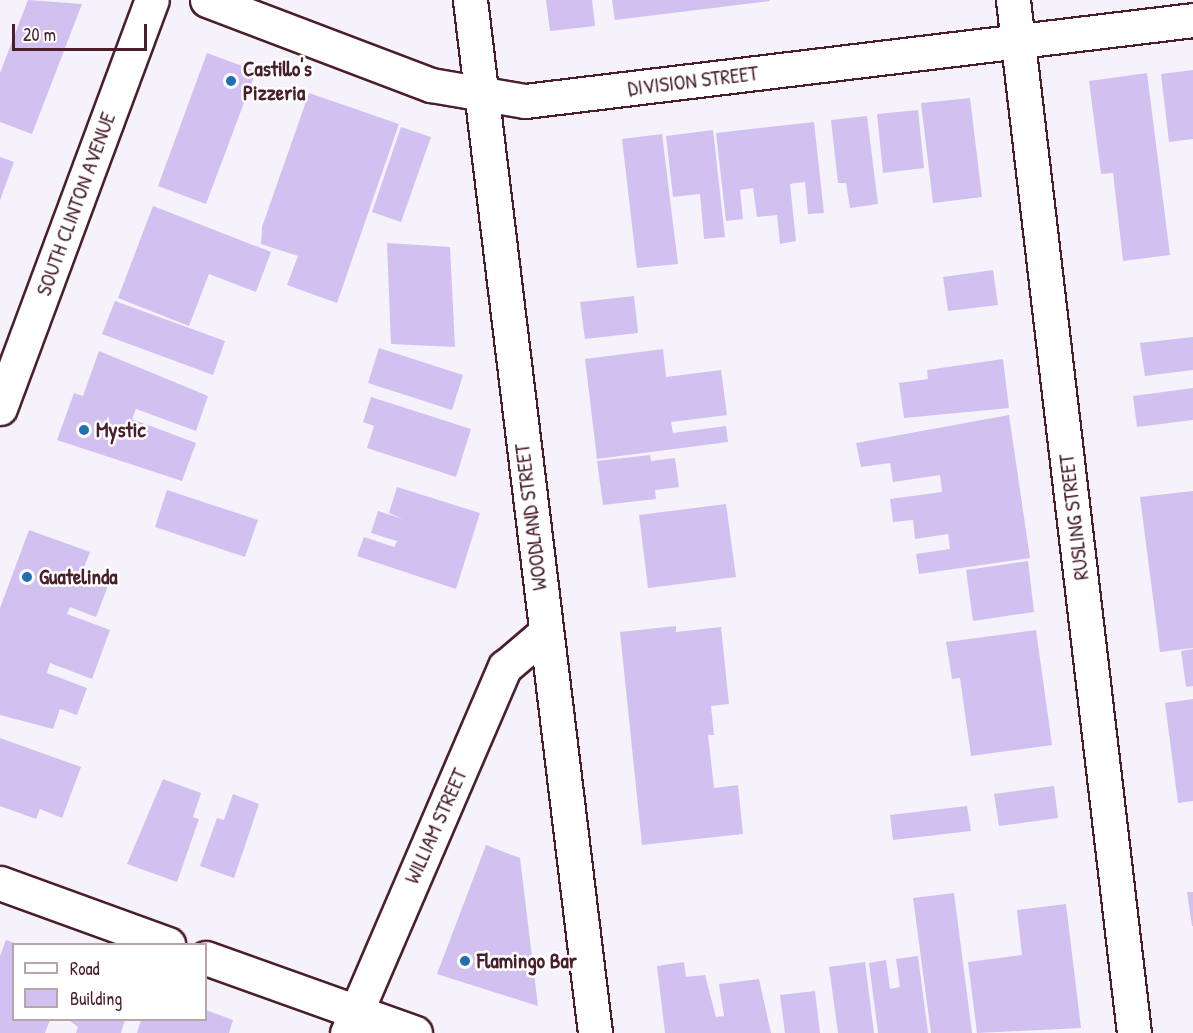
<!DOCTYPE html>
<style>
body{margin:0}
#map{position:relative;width:1193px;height:1033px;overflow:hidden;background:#f6f2fc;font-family:"Patrick Hand",sans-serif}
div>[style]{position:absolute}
.building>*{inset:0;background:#d2c0f1}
.roads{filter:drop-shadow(2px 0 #4a1f2b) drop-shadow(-2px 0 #4a1f2b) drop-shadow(0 2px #4a1f2b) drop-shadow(0 -2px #4a1f2b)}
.minor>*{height:33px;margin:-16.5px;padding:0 16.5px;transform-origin:16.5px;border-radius:16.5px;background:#fff}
.tertiary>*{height:33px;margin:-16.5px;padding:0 16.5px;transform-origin:16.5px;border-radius:16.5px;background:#fff}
.dots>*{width:16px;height:16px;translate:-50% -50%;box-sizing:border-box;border:3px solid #fff;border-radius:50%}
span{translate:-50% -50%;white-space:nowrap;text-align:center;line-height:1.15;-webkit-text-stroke:5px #fff;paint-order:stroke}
.poi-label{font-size:21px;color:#4a1f2b;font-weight:700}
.left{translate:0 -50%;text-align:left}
.street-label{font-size:21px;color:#4a1f2b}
.legend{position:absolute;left:12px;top:943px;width:195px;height:78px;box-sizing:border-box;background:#fff;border:2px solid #b7a5aa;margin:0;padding:8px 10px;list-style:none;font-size:18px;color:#4a1f2b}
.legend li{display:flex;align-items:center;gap:12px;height:30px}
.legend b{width:30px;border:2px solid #b7a5aa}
.scale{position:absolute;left:12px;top:24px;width:135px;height:27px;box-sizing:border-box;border:3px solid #4a1f2b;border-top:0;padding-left:8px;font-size:18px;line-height:21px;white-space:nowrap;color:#4a1f2b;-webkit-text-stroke:4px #fff;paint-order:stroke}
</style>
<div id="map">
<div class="building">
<i style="clip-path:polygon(28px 0,82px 4px,32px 134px,0 122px,0 73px)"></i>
<i style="clip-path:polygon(546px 0,592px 0,595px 26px,550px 31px)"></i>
<i style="clip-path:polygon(612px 0,770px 0,770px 1px,615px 20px)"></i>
<i style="clip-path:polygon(207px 53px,256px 71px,206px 204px,158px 186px)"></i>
<i style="clip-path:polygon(1193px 70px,1193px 139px,1169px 142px,1161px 74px)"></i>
<i style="clip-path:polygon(1147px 73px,1170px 255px,1123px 261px,1113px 173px,1101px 174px,1089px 81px)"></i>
<i style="clip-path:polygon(309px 93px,399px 124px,337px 303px,287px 285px,298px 256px,261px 244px,262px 227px)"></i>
<i style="clip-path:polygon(970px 98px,982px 197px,933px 203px,921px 103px)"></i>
<i style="clip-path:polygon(918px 110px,924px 168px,883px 173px,877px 114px)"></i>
<i style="clip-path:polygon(867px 116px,878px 204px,850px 208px,846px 183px,838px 183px,831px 120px)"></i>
<i style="clip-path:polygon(814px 122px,824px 213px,808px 214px,805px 182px,796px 183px,790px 184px,796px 241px,780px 244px,777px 215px,757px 217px,753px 188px,740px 190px,743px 219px,726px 221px,716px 133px)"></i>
<i style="clip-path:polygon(401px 127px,431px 137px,401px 222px,372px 212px)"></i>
<i style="clip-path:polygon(713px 130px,725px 237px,704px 239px,700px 194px,673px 197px,666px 136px)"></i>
<i style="clip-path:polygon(662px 134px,678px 264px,637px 268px,622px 139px)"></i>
<i style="clip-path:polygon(0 157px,14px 162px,0 200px)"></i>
<i style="clip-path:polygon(153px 206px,271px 252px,256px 292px,209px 274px,189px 326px,118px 298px)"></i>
<i style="clip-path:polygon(387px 243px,450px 247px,455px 347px,391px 344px)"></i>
<i style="clip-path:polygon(993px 270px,998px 305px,948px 311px,943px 277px)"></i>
<i style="clip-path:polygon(634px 296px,638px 333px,585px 339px,580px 302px)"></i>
<i style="clip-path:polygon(115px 301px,225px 341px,213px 375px,102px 334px)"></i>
<i style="clip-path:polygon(1193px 337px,1193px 370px,1145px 376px,1140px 343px)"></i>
<i style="clip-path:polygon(379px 348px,463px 375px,452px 410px,368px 383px)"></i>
<i style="clip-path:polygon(663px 349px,666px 377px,721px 370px,727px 415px,671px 422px,673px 433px,726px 426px,728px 442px,597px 459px,585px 359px)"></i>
<i style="clip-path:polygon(99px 351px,208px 396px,196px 431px,136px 409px,132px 419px,196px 443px,182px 481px,57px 440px,74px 393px,83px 396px)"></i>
<i style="clip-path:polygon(1003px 359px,1009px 408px,904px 418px,899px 383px,928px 379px,927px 370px)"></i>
<i style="clip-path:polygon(1193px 388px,1193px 420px,1137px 427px,1133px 396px)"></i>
<i style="clip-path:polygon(371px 397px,471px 429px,456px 477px,367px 448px,374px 426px,363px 422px)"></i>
<i style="clip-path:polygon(1009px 415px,1030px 558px,919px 574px,916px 554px,950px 549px,948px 534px,915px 539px,913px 520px,893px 522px,890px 499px,942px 492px,940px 475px,893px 482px,890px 463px,861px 467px,856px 443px)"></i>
<i style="clip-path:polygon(650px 455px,651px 461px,675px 458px,679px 487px,655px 490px,656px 499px,603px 505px,597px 461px)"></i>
<i style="clip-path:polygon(397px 487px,480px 513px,456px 589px,357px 556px,364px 537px,394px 547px,397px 541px,371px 533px,378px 511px,403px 519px,389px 513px)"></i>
<i style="clip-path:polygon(167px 490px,258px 520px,245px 557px,155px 527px)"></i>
<i style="clip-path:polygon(1193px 491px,1193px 648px,1160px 652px,1140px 497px)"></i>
<i style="clip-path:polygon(726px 504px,736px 577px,648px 588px,639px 515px)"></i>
<i style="clip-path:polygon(29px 530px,90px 552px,84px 568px,111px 578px,96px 617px,70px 607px,67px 614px,110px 630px,92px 679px,50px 663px,47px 673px,87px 688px,77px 715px,60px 709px,53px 729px,0 715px,0 608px)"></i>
<i style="clip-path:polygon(1028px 561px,1034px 612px,973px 621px,966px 570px)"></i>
<i style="clip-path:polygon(676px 626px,676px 632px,721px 627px,729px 704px,711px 706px,714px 735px,708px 735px,714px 788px,738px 785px,743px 834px,642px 845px,620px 632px)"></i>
<i style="clip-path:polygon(1036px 630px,1052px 745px,971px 756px,960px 678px,952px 679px,946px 642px)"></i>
<i style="clip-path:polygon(1193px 649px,1193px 686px,1186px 687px,1181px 651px)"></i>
<i style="clip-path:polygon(1193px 699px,1193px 801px,1178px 803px,1165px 703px)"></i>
<i style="clip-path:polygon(0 738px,81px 767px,62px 818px,40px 809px,36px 819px,0 806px)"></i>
<i style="clip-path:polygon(163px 779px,201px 793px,193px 817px,199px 819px,177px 882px,127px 864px)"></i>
<i style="clip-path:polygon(1054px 786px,1058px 818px,999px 826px,994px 794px)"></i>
<i style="clip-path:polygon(233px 794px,259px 804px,234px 878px,200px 866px,217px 818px,224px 820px)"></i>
<i style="clip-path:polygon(967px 806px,971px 831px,893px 840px,890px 815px)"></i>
<i style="clip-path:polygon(486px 845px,520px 858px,538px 1006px,437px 974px)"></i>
<i style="clip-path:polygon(1187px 892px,1193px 892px,1193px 926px,1192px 926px)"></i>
<i style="clip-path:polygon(954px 893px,972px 1033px,931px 1033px,913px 898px)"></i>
<i style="clip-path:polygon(1066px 904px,1081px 1028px,977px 1033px,968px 962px,1022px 955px,1017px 910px)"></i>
<i style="clip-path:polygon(6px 940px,18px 944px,14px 1020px,50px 1020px,45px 1033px,0 1033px,0 956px)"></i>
<i style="clip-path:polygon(918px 956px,928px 1033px,878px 1033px,869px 963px,886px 960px,890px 989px,900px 987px,896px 959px)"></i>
<i style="clip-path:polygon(684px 962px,686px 977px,705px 975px,716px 1017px,724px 1016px,719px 984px,759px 979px,771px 1033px,665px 1033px,657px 966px)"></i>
<i style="clip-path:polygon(865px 962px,874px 1033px,838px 1033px,829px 967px)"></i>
<i style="clip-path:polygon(815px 991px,820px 1033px,785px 1033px,780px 995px)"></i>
<i style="clip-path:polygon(206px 1010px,233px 1020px,229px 1033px,137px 1033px,141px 1020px,206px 1020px)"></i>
<i style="clip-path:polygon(69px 1020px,125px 1020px,121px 1033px,76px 1033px,78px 1027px)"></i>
</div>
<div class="roads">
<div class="minor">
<i style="left:207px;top:0;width:240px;rotate:20.8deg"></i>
<i style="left:431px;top:85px;width:95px;rotate:9.7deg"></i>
<i style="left:525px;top:101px;width:673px;rotate:-6.91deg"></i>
<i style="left:470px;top:0;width:1041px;rotate:83.1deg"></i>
<i style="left:1013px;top:0;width:1040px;rotate:83.32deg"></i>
<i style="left:0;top:883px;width:179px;rotate:20deg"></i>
<i style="left:206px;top:958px;width:222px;rotate:19.7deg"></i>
<i style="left:347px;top:1033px;width:399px;rotate:-66.7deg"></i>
<i style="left:505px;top:667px;width:52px;rotate:-40.4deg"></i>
</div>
<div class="tertiary">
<i style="left:0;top:408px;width:435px;rotate:-69.6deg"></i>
</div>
</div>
<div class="dots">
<i style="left:231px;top:81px;background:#1f6fb2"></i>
<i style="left:84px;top:430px;background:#1f6fb2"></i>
<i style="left:27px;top:577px;background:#1f6fb2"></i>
<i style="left:465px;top:961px;background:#1f6fb2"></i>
</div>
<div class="poi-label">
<span class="left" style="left:243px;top:81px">Castillo's<br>Pizzeria</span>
<span class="left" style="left:96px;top:430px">Mystic</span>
<span class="left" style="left:39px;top:577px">Guatelinda</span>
<span class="left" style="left:477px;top:961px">Flamingo Bar</span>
</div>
<div class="street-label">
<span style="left:693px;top:81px;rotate:-7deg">DIVISION STREET</span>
<span style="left:76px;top:204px;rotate:-70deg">SOUTH CLINTON AVENUE</span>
<span style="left:531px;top:517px;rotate:-97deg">WOODLAND STREET</span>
<span style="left:1074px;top:517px;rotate:-97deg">RUSLING STREET</span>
<span style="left:436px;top:826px;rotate:-66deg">WILLIAM STREET</span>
</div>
<ul class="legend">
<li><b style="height:8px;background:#fff"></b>Road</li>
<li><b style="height:16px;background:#d2c0f1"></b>Building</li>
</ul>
<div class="scale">20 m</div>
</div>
